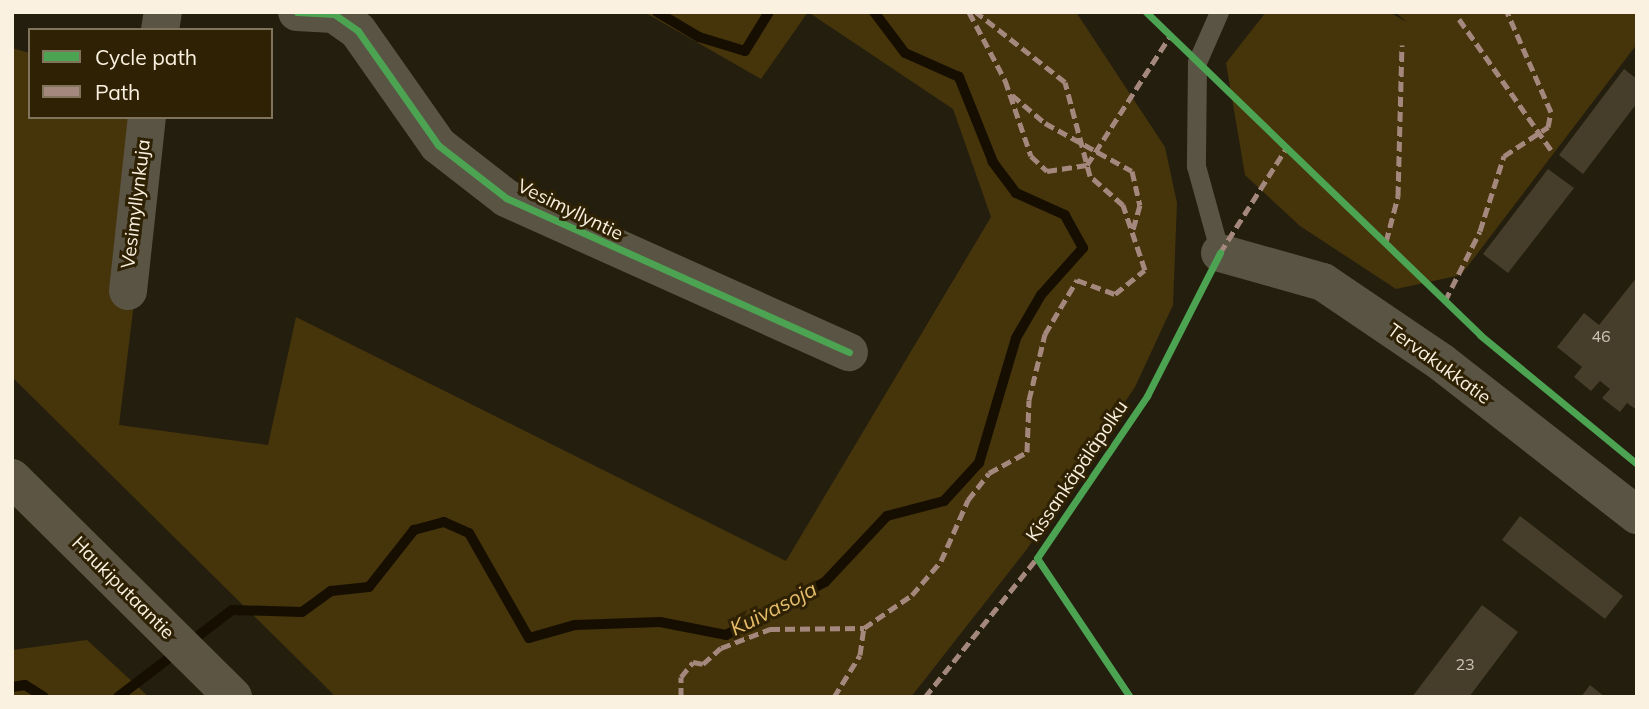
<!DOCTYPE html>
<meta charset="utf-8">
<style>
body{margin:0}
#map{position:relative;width:1649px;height:709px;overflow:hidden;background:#241e0e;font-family:Mulish,sans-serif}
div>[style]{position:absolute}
.green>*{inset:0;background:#46340b}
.stream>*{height:10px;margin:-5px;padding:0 5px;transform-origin:5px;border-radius:5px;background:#160f01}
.building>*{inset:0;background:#463e2b}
.service>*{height:19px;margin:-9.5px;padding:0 9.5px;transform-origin:9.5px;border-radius:9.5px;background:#5a5444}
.minor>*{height:38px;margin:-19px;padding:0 19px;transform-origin:19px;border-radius:19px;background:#5a5444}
.secondary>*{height:38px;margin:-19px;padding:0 19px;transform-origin:19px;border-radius:19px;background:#5d5543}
.quiet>*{height:5px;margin-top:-2.5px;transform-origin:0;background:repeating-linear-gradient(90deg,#a5887d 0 10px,transparent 0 15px)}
.cycleway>*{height:7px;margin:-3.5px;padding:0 3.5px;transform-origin:3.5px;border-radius:3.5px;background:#4ca352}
span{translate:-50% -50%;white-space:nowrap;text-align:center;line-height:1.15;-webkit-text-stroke:6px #2e2104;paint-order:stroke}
.number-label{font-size:16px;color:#cdc4b3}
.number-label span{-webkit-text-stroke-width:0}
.street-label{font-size:19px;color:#faf1e0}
.water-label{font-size:21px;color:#e7be6b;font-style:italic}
.frame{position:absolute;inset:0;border:14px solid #faf1e0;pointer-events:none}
.legend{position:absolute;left:28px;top:28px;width:245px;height:91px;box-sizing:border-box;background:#2e2104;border:2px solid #80745c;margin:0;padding:9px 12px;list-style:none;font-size:21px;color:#faf1e0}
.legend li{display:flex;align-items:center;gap:14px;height:35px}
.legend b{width:35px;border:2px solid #80745c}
</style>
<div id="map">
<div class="green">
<i style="clip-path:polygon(644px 12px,808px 12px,761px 79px)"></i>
<i style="clip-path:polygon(808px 12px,1076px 12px,1165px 147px,1177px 203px,1173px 305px,1135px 387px,1027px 549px,911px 697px,336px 697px,12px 377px,12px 48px,30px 53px,30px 117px,164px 117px,147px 197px,119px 425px,268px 445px,296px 317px,786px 561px,991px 217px,953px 109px)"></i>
<i style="clip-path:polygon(1266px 12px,1389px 12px,1407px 22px,1395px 12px,1637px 12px,1637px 44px,1461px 275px,1396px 289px,1300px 226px,1245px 175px,1226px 63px)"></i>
<i style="clip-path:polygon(87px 640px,149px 697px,12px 697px,12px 650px)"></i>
</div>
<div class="stream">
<i style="left:657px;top:12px;width:49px;rotate:30.8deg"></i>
<i style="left:699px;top:37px;width:48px;rotate:16.9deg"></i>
<i style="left:745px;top:51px;width:46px;rotate:-58.4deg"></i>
<i style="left:12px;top:687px;width:13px;rotate:-9deg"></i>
<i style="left:25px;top:685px;width:22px;rotate:32deg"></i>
<i style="left:118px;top:697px;width:143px;rotate:-37.3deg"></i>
<i style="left:232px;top:610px;width:70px;rotate:1.6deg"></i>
<i style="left:302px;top:612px;width:36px;rotate:-36deg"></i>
<i style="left:331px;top:591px;width:38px;rotate:-6deg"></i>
<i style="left:369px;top:587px;width:73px;rotate:-51.7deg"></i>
<i style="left:414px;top:530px;width:31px;rotate:-15deg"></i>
<i style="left:444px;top:522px;width:27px;rotate:24deg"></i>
<i style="left:469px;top:533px;width:121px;rotate:60.3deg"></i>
<i style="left:529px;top:638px;width:48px;rotate:-15.8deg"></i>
<i style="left:575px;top:625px;width:85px;rotate:-2deg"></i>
<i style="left:660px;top:622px;width:67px;rotate:11.1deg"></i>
<i style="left:726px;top:635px;width:112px;rotate:-28.2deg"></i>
<i style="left:825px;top:582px;width:91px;rotate:-46.8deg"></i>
<i style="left:887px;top:516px;width:59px;rotate:-14.7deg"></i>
<i style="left:944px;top:501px;width:52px;rotate:-47.4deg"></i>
<i style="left:979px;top:463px;width:130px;rotate:-73.5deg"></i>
<i style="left:1016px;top:338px;width:50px;rotate:-59.8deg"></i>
<i style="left:1041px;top:295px;width:63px;rotate:-48.2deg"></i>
<i style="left:1083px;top:248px;width:38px;rotate:-119deg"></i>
<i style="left:1065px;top:215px;width:54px;rotate:-155.8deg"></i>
<i style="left:1016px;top:193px;width:39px;rotate:-127deg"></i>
<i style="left:993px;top:162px;width:92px;rotate:-111.8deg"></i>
<i style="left:959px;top:77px;width:59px;rotate:-156deg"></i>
<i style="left:905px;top:53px;width:51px;rotate:-127.1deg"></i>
</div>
<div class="building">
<i style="clip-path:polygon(1624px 69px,1637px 79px,1637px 103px,1583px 174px,1559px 155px)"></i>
<i style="clip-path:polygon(1548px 169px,1574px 188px,1508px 273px,1483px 254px)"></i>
<i style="clip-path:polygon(1637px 277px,1637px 410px,1627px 403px,1620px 412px,1602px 398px,1610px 389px,1600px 381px,1591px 391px,1574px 377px,1582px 367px,1557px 347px,1584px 313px,1599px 325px)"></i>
<i style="clip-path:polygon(1520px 516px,1623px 596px,1605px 619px,1502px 540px)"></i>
<i style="clip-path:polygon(1482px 605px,1518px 632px,1469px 697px,1412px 697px)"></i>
<i style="clip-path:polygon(1590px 685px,1605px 697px,1581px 697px)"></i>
</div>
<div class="service">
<i style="left:1219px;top:12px;width:55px;rotate:113.7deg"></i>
<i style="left:1197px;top:62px;width:104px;rotate:90.6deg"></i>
<i style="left:1196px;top:166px;width:90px;rotate:74.6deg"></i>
</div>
<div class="minor">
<i style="left:297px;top:12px;width:37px;rotate:3deg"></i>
<i style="left:334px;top:14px;width:29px;rotate:35deg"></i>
<i style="left:358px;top:31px;width:139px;rotate:54.9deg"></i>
<i style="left:438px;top:145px;width:86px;rotate:37.9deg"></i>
<i style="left:506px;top:198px;width:376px;rotate:24.2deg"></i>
<i style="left:160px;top:30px;width:18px;rotate:-81deg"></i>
<i style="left:1220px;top:253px;width:107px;rotate:15.7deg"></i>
<i style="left:1323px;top:282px;width:143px;rotate:34.1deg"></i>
<i style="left:1441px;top:362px;width:249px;rotate:38deg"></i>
<i style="left:128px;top:291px;width:175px;rotate:-83.8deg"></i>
</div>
<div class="secondary">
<i style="left:12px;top:478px;width:311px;rotate:44.7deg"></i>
</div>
<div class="quiet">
<i style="left:969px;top:12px;width:77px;rotate:62.1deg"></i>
<i style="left:1005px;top:80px;width:80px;rotate:71.1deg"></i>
<i style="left:1031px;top:156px;width:22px;rotate:43deg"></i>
<i style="left:1047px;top:171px;width:40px;rotate:-8.5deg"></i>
<i style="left:1087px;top:165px;width:153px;rotate:-57.2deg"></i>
<i style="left:1459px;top:19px;width:160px;rotate:54.9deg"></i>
<i style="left:1012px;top:95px;width:43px;rotate:40.3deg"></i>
<i style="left:1045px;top:123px;width:99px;rotate:28.9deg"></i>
<i style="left:1132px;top:171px;width:35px;rotate:77deg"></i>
<i style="left:1140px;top:205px;width:26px;rotate:106deg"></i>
<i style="left:1386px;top:242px;width:48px;rotate:-75.4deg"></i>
<i style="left:1398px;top:196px;width:151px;rotate:-88.5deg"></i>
<i style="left:1220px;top:253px;width:125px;rotate:-57.7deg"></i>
<i style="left:1445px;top:301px;width:78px;rotate:-63.4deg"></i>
<i style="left:1480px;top:231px;width:79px;rotate:-72.3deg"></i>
<i style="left:1504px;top:156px;width:53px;rotate:-33.4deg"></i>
<i style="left:1548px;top:127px;width:15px;rotate:-79deg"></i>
<i style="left:1551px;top:112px;width:109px;rotate:-113.7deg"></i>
<i style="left:681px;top:697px;width:20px;rotate:-90deg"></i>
<i style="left:681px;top:677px;width:19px;rotate:-51deg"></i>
<i style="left:693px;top:662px;width:10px;rotate:11deg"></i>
<i style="left:703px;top:664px;width:24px;rotate:-42deg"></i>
<i style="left:721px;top:648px;width:53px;rotate:-21.2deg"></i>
<i style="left:770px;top:629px;width:94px;rotate:-0.6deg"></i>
<i style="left:864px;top:628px;width:58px;rotate:-34.5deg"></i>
<i style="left:912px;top:595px;width:45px;rotate:-49.5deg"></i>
<i style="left:941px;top:561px;width:67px;rotate:-66.1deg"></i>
<i style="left:968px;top:500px;width:34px;rotate:-52deg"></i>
<i style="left:989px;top:473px;width:43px;rotate:-28.9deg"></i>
<i style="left:1027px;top:452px;width:52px;rotate:-87.8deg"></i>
<i style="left:1029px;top:400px;width:68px;rotate:-76.4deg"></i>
<i style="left:1045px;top:334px;width:63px;rotate:-59.3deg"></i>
<i style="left:1077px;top:280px;width:40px;rotate:20.2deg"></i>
<i style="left:1115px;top:294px;width:38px;rotate:-39deg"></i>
<i style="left:1145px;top:270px;width:69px;rotate:-108.7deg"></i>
<i style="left:1123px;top:205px;width:44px;rotate:-138.7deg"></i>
<i style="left:1090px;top:176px;width:97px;rotate:-104.9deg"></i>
<i style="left:1065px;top:82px;width:113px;rotate:-141.8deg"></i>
<i style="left:834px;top:697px;width:49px;rotate:-58.2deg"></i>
<i style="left:860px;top:655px;width:27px;rotate:-82deg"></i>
<i style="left:925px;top:697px;width:179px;rotate:-51.1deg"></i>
</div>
<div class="cycleway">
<i style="left:297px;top:12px;width:37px;rotate:3deg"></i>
<i style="left:334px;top:14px;width:29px;rotate:35deg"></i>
<i style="left:358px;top:31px;width:139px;rotate:54.9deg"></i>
<i style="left:438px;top:145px;width:86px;rotate:37.9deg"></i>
<i style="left:506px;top:198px;width:376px;rotate:24.2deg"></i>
<i style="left:1146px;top:12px;width:465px;rotate:44deg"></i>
<i style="left:1480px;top:335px;width:203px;rotate:39.4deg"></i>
<i style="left:1130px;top:697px;width:167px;rotate:-123.8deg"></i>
<i style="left:1037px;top:558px;width:196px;rotate:-55.8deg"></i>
<i style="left:1147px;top:396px;width:161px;rotate:-63deg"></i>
</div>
<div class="number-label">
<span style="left:1601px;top:336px">46</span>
<span style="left:1465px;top:664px">23</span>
</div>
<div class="street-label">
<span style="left:136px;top:204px;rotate:-83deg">Vesimyllynkuja</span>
<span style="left:570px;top:210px;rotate:26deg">Vesimyllyntie</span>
<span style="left:1439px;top:364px;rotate:36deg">Tervakukkatie</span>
<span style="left:1077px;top:471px;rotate:-56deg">Kissankäpäläpolku</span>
<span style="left:123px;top:588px;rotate:45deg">Haukiputaantie</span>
</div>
<div class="water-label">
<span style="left:773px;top:608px;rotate:-27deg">Kuivasoja</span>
</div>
<div class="frame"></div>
<ul class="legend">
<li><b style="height:9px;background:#4ca352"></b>Cycle path</li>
<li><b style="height:9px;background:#a5887d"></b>Path</li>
</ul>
</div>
